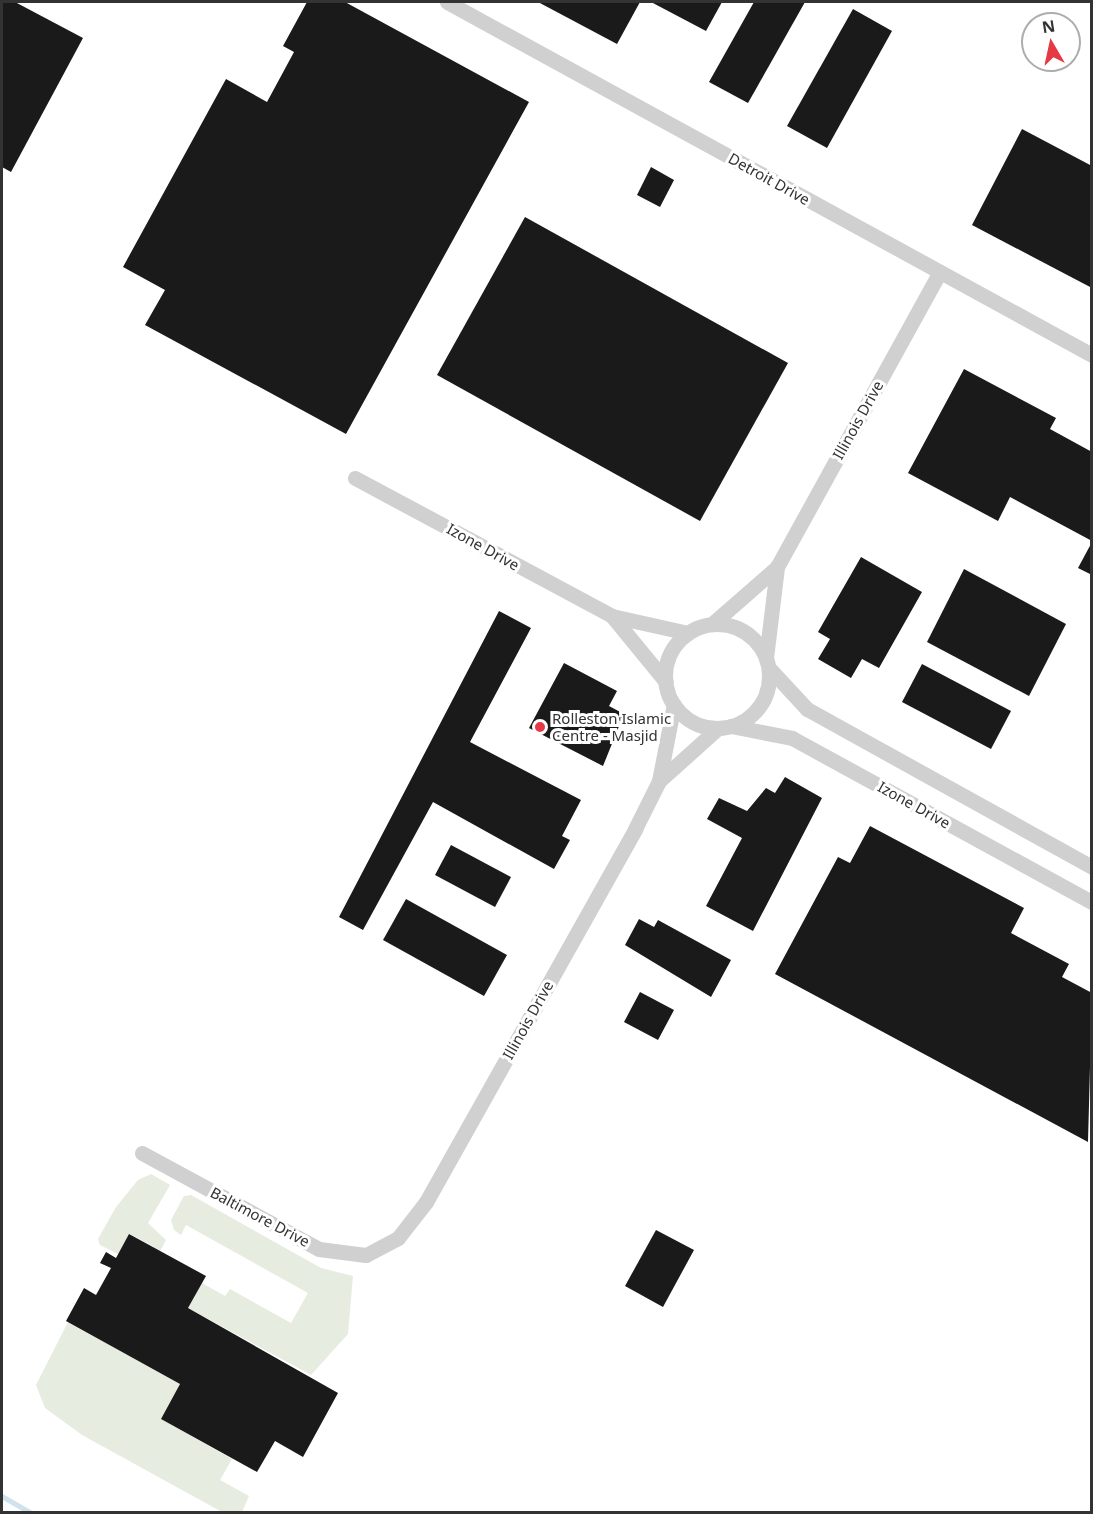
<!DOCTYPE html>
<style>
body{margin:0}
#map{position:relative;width:1093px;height:1514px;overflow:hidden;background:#fff;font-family:"Noto Sans",sans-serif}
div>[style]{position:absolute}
.green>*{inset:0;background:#e6ecdf}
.stream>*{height:4.5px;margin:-2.25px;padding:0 2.25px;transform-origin:2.25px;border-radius:2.25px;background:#cfe2ee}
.building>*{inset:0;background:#1a1a1a}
.minor>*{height:15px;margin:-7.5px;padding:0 7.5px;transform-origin:7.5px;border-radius:7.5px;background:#d0d0d0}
.minor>.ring{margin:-7.5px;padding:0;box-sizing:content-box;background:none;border:15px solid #d0d0d0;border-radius:50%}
.dots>*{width:16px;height:16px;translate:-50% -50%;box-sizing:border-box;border:3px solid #fff;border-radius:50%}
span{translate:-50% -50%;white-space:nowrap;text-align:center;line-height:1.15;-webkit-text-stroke:6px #fff;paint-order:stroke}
.street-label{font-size:15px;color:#333}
.poi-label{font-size:15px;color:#333}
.left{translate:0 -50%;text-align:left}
.frame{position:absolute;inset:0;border:3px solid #333;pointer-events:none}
.north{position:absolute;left:1021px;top:12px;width:60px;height:60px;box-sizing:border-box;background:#fff;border:2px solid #adadad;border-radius:50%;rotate:351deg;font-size:16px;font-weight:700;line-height:24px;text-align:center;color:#333}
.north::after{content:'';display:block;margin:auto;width:21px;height:27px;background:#e63946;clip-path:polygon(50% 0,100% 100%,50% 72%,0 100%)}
</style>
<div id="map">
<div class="green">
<i style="clip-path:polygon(151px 1174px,170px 1185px,148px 1223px,166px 1240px,157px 1257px,151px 1254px,154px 1247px,130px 1234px,118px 1254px,100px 1245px,98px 1239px,116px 1207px,138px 1180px)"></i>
<i style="clip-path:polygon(191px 1195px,321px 1268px,353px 1276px,348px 1334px,311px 1375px,188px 1308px,202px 1283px,225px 1296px,230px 1289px,291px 1323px,308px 1293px,186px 1225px,181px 1235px,174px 1230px,171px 1220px,184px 1196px)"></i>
<i style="clip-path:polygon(68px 1322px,180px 1384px,161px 1419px,232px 1459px,220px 1480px,249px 1496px,242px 1512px,222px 1512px,82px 1435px,45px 1408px,36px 1385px)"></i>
</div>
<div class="stream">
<i style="left:2px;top:1496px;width:32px;rotate:30deg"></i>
</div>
<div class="building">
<i style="clip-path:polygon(2px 2px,15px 2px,83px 38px,11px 172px,2px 167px)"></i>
<i style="clip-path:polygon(307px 2px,345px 2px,529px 102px,346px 434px,145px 325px,165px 290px,123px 267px,226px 79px,267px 102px,294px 52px,283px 46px)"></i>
<i style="clip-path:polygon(538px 2px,640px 2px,617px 44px)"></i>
<i style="clip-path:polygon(651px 2px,722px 2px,706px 31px)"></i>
<i style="clip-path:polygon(754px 2px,805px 2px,748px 103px,709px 82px)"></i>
<i style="clip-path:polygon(853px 9px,892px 31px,827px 148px,787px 126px)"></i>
<i style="clip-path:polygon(1022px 129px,1092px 166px,1092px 288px,972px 225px)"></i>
<i style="clip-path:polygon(651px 167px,674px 180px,660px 207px,637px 195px)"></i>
<i style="clip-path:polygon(525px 217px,788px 363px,700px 521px,437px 375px)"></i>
<i style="clip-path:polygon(964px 369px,1056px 418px,1050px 429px,1092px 452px,1092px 541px,1010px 497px,998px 521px,908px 473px)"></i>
<i style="clip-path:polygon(1092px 542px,1092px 575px,1078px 568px)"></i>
<i style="clip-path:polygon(861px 557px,922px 592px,879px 668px,862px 659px,851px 678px,818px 659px,830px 639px,818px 632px)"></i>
<i style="clip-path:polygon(964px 569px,1066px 624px,1029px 696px,927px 642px)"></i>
<i style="clip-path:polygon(499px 611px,531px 628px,470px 742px,581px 800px,562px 836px,570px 840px,554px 869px,433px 802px,363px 930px,339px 917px)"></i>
<i style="clip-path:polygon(564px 663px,617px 691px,609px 706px,624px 714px,603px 766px,529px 728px)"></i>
<i style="clip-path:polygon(922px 664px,1011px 711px,991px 749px,902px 702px)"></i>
<i style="clip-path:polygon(785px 777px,822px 798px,753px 931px,706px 906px,742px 838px,707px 819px,719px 798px,747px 811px,766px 788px,775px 793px)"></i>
<i style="clip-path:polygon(870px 826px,1024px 908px,1011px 933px,1069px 964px,1062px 977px,1092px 993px,1088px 1142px,775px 974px,838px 857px,850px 863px)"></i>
<i style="clip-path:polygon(451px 845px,511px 877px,495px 907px,435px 875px)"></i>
<i style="clip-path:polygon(406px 899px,507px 955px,484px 996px,383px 940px)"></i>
<i style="clip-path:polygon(639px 919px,654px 927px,658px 920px,731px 960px,711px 997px,625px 945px)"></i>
<i style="clip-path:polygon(640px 992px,674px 1010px,658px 1040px,624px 1022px)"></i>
<i style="clip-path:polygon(656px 1230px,694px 1250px,663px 1307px,625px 1286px)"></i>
<i style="clip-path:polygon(129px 1234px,206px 1276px,188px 1308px,338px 1393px,303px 1457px,275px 1441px,257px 1472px,161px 1419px,180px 1384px,66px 1321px,84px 1288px,96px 1295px,111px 1268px,100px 1263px,106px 1252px,116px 1258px)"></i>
</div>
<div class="minor">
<i style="left:447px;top:2px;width:735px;rotate:28.69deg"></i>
<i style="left:355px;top:478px;width:292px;rotate:28.2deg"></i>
<i style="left:612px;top:616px;width:78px;rotate:12.6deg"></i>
<i style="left:612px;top:616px;width:85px;rotate:50.7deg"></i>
<i style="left:712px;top:624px;width:86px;rotate:-41.2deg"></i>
<i class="ring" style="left:665px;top:624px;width:89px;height:89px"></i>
<i style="left:766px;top:658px;width:92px;rotate:-83.1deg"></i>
<i style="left:777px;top:567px;width:337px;rotate:-61.1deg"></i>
<i style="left:769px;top:668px;width:56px;rotate:47.2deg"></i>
<i style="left:807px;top:709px;width:326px;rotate:29deg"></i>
<i style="left:731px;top:726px;width:62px;rotate:11.1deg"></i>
<i style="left:792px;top:738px;width:342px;rotate:28.7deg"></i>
<i style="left:659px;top:781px;width:79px;rotate:-41.9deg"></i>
<i style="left:142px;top:1153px;width:201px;rotate:28.5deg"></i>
<i style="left:319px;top:1249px;width:47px;rotate:7.3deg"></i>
<i style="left:366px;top:1255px;width:36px;rotate:-28deg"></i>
<i style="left:398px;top:1238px;width:46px;rotate:-52.1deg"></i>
<i style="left:426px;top:1202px;width:428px;rotate:-60.7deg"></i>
<i style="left:635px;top:829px;width:54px;rotate:-63.4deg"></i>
<i style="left:659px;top:781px;width:78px;rotate:-79deg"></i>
</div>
<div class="dots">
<i style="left:540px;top:727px;background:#e63946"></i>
</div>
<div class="street-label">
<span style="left:769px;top:179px;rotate:29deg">Detroit Drive</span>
<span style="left:858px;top:420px;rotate:-61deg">Illinois Drive</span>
<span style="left:483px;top:547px;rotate:29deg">Izone Drive</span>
<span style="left:914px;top:805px;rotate:29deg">Izone Drive</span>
<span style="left:528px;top:1020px;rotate:-61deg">Illinois Drive</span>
<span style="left:260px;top:1217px;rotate:28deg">Baltimore Drive</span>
</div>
<div class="poi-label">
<span class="left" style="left:552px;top:727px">Rolleston Islamic<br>Centre - Masjid</span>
</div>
<div class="frame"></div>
<div class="north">N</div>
</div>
